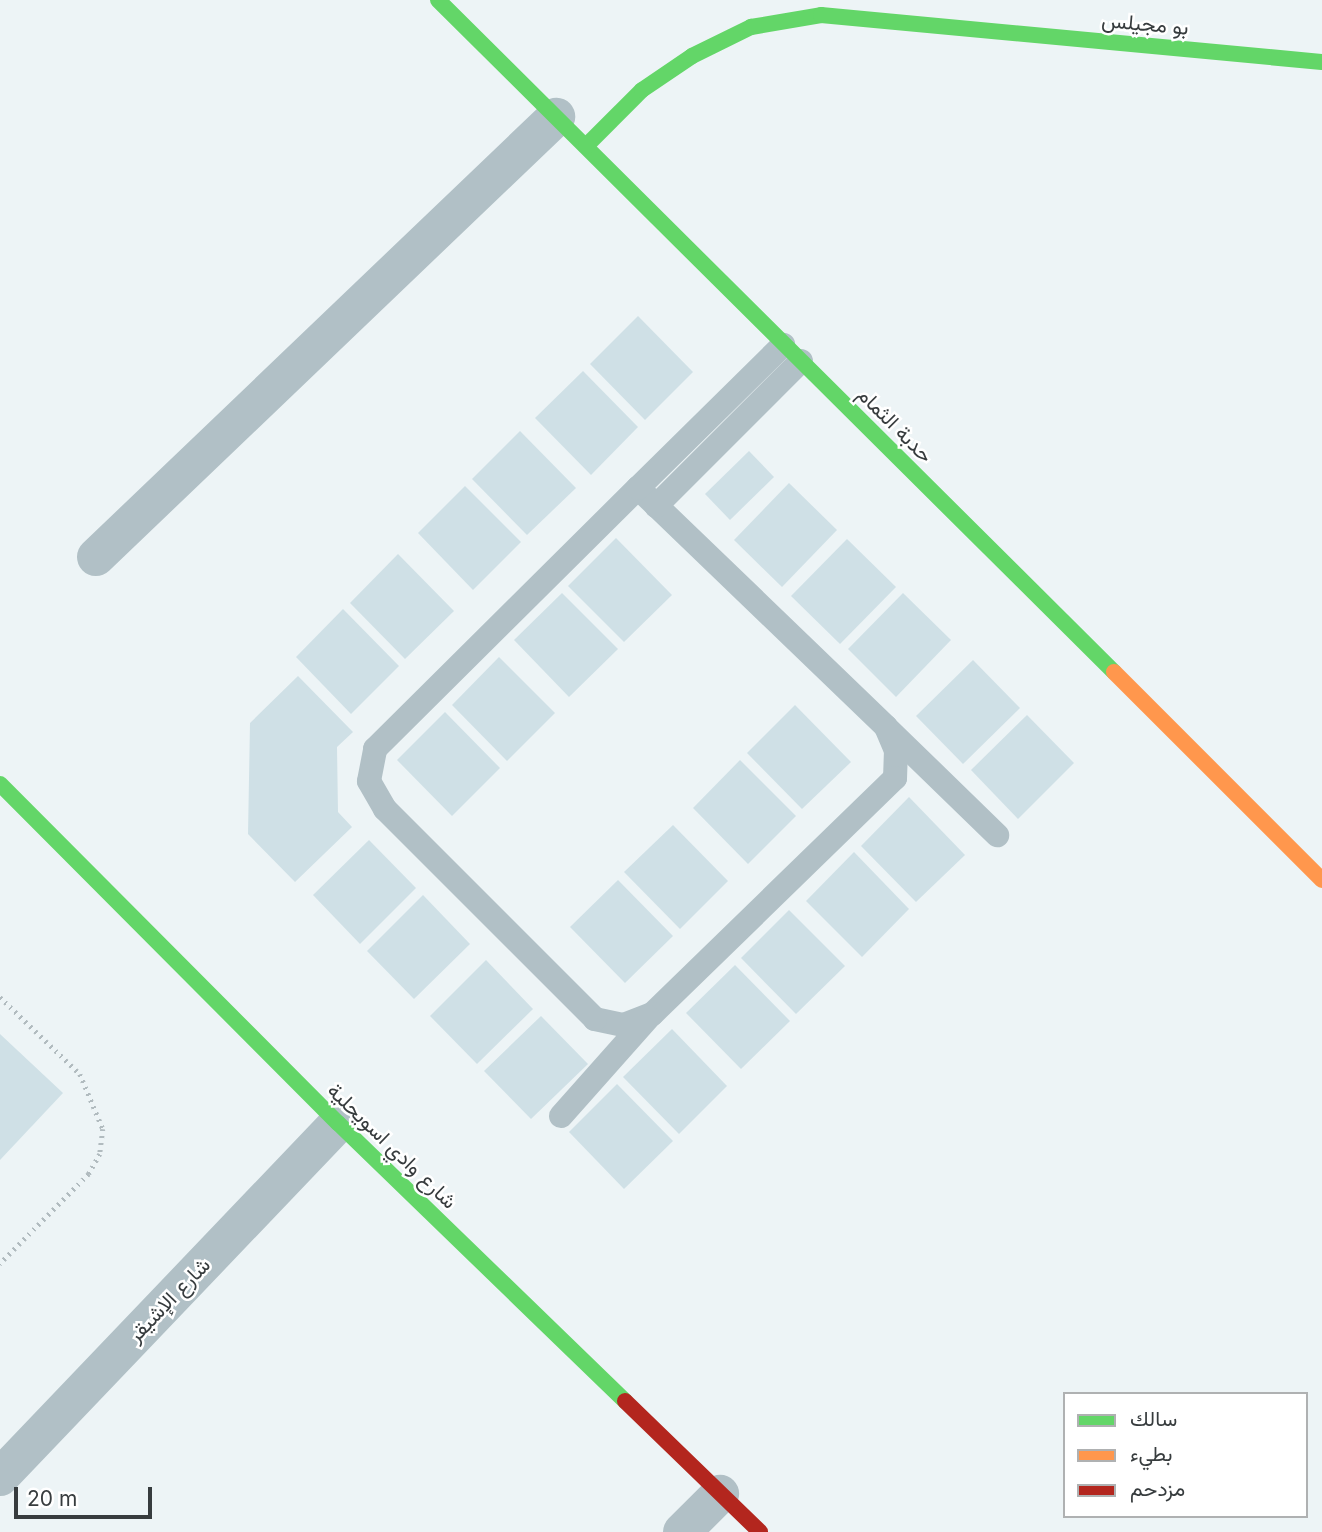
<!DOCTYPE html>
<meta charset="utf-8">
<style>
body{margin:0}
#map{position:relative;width:1322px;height:1532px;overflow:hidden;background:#edf4f6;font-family:Inter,Vazirmatn,sans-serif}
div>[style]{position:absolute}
.building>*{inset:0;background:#cfe0e6}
.path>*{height:4.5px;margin-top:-2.25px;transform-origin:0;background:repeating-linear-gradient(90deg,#b1bbbf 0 2px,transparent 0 7px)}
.lane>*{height:24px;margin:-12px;padding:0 12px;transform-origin:12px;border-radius:12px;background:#b1c0c6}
.street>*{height:38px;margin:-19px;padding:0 19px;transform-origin:19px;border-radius:19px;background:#b1c0c6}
.fast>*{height:16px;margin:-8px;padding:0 8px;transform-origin:8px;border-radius:8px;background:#63d668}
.slow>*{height:16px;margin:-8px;padding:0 8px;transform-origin:8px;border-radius:8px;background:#ff974d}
.jam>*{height:16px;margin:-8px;padding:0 8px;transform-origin:8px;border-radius:8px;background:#b3261e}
span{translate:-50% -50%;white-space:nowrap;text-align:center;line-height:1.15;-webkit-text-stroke:5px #fff;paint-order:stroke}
.street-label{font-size:21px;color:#373c3e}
.legend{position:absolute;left:1063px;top:1392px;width:245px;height:126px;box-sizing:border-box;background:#fff;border:2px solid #afb1b2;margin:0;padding:9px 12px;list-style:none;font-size:21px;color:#373c3e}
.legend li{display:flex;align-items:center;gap:14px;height:35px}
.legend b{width:35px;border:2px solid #afb1b2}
.scale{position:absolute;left:14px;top:1487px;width:138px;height:32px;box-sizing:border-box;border:4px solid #373c3e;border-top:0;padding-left:9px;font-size:21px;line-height:24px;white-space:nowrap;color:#373c3e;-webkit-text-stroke:5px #fff;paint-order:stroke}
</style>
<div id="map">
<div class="building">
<i style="clip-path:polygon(638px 316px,693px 372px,645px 420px,590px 364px)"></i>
<i style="clip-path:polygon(583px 371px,638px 427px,591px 475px,535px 418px)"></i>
<i style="clip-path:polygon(520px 431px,576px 488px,527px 535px,472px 479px)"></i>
<i style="clip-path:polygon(749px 451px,774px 477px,730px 520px,705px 494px)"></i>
<i style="clip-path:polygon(789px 483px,837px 530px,782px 587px,734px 540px)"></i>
<i style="clip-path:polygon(465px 486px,521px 542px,473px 590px,418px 533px)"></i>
<i style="clip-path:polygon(616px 538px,672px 595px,624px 642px,568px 586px)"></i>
<i style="clip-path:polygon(847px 539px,896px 587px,840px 644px,791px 596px)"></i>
<i style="clip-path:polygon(398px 554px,454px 611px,405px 659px,350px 603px)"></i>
<i style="clip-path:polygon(562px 593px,618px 649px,569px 697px,514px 640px)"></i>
<i style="clip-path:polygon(903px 593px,951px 640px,896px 697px,848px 649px)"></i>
<i style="clip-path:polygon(343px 609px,399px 666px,351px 714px,296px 657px)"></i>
<i style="clip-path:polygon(499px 657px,555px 713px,507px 761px,452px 705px)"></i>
<i style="clip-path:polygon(973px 660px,1020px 708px,963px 764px,916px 716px)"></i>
<i style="clip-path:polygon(298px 676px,353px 732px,337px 747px,338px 812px,352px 827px,295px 882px,248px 834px,250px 723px)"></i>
<i style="clip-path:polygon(795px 705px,851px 762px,802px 809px,747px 753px)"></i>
<i style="clip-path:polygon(445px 712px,500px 768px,452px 816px,397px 760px)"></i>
<i style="clip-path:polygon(1027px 715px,1074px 763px,1018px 819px,971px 770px)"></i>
<i style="clip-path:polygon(740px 760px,796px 816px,748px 864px,693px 808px)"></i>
<i style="clip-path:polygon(909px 797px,965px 855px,916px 902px,861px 846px)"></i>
<i style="clip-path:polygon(673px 825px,728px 881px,680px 929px,624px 872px)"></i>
<i style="clip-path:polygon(369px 840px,416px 888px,360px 944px,313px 895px)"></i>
<i style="clip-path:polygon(854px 852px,909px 909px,862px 957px,806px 901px)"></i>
<i style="clip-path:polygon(618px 880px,673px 936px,625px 983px,570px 927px)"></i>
<i style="clip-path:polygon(423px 895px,470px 944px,414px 999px,367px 951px)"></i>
<i style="clip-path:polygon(789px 910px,845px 966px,796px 1014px,741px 958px)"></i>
<i style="clip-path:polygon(486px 960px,533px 1009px,477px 1064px,430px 1016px)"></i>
<i style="clip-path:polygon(735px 965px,790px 1021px,741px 1069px,686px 1013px)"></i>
<i style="clip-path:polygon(541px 1016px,588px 1064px,531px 1119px,484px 1071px)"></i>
<i style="clip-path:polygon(672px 1029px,727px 1086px,679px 1134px,623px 1077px)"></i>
<i style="clip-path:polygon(0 1034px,63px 1093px,0 1160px)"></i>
<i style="clip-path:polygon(617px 1084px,673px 1141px,624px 1189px,569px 1132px)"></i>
</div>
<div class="path">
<i style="left:0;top:997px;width:111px;rotate:43.9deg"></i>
<i style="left:80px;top:1074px;width:60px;rotate:67.3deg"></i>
<i style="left:103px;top:1129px;width:25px;rotate:97deg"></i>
<i style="left:100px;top:1154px;width:23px;rotate:119deg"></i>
<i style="left:89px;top:1174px;width:127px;rotate:134.7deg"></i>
</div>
<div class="lane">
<i style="left:638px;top:488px;width:344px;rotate:43.9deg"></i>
<i style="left:886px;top:727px;width:25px;rotate:67deg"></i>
<i style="left:896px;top:750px;width:28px;rotate:92deg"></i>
<i style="left:895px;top:778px;width:339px;rotate:135.8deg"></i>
<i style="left:652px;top:1014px;width:31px;rotate:159deg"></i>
<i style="left:623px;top:1025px;width:29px;rotate:-168deg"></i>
<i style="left:595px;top:1019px;width:297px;rotate:-135deg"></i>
<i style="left:385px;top:809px;width:32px;rotate:-120deg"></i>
<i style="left:369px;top:781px;width:33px;rotate:-79deg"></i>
<i style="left:375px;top:749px;width:371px;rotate:-44.8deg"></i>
<i style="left:638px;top:488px;width:204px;rotate:-44.6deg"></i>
<i style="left:656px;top:506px;width:205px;rotate:-45deg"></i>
<i style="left:889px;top:730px;width:151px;rotate:44.2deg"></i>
<i style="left:561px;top:1116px;width:132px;rotate:-48.4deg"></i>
</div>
<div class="street">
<i style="left:96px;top:557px;width:637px;rotate:-43.73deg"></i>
<i style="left:0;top:1477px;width:489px;rotate:-46.3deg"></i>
<i style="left:682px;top:1532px;width:54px;rotate:-45deg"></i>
</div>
<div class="fast">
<i style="left:438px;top:0;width:953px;rotate:44.83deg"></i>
<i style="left:586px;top:146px;width:79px;rotate:-45deg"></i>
<i style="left:642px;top:90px;width:60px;rotate:-34.2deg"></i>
<i style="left:692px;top:56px;width:66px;rotate:-26.2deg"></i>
<i style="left:751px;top:27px;width:71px;rotate:-9.7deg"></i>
<i style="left:821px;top:15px;width:503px;rotate:5.36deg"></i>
<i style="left:0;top:784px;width:479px;rotate:45.1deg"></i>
<i style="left:338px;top:1123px;width:400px;rotate:44.1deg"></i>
</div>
<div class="slow">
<i style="left:1114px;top:672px;width:294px;rotate:45deg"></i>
</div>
<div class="jam">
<i style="left:625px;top:1401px;width:188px;rotate:44.1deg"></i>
</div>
<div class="street-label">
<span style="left:1145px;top:24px;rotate:5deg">بو مجيلس</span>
<span style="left:895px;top:425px;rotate:45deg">حدبة الثمام</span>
<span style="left:392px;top:1146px;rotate:44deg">شارع وادي اسويحلية</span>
<span style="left:169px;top:1300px;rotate:-46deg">شارع الإشيقر</span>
</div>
<ul class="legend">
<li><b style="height:9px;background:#63d668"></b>سالك</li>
<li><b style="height:9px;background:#ff974d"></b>بطيء</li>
<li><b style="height:9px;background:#b3261e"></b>مزدحم</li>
</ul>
<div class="scale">20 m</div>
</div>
